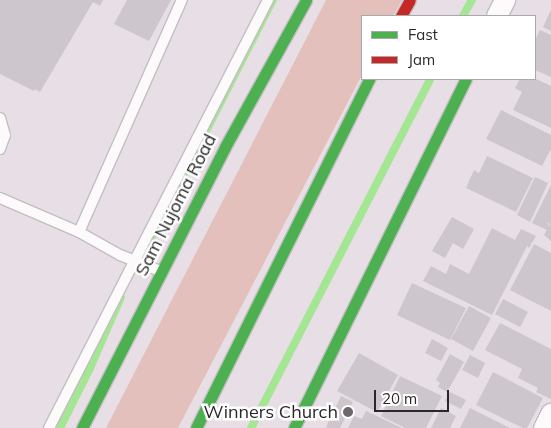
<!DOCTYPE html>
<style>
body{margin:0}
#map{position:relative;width:551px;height:428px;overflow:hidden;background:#e8dee6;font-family:Mulish,sans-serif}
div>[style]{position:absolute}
.green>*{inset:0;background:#e4c0bc}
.stream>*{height:8px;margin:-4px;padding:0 4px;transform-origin:4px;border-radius:4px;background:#a4e694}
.building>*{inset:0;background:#cdc6cc}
.roads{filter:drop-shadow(1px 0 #c1bfc1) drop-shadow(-1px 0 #c1bfc1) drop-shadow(0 1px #c1bfc1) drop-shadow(0 -1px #c1bfc1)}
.lane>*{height:10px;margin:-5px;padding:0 5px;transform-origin:5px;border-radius:5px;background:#fcfafb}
.street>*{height:20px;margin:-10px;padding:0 10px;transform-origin:10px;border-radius:10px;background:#fcfafb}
.fast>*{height:11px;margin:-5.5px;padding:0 5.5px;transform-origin:5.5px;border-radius:5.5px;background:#4caf50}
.jam>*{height:11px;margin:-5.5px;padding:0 5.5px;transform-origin:5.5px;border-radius:5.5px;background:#c62828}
.dots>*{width:14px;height:14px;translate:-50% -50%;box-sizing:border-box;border:2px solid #fff;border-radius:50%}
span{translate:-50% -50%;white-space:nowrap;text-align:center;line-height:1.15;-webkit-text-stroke:5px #fff;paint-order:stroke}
.street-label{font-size:18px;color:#292929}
.poi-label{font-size:18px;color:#292929}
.right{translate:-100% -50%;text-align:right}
.legend{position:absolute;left:361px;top:15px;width:175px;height:65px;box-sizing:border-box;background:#fff;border:1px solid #a9a9a9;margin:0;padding:6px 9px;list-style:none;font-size:15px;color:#292929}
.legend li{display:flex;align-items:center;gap:10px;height:25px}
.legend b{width:25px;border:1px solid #a9a9a9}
.scale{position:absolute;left:374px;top:390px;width:75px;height:22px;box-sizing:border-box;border:2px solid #292929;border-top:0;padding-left:6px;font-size:15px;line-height:18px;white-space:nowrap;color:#292929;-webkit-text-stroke:4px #fff;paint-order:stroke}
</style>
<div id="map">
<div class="green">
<i style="clip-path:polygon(326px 0,402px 0,393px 16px,362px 16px,362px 75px,178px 428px,106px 428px)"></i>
</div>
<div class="stream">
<i style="left:463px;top:16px;width:18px;rotate:-61deg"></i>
<i style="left:151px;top:239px;width:268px;rotate:-63deg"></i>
<i style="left:60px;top:428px;width:67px;rotate:-63.4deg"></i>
<i style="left:90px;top:368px;width:77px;rotate:-66.4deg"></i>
<i style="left:251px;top:428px;width:392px;rotate:-62.8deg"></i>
</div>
<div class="building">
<i style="clip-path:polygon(0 0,103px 0,100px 6px,93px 2px,40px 92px,35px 89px,34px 91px,0 74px)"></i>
<i style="clip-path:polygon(127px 0,171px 0,149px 41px,114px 24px)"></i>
<i style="clip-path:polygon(551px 10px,551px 31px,543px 27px)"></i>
<i style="clip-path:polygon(540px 30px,551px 35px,551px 77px,535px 70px,535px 40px)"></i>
<i style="clip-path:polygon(520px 79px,536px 79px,551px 86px,551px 128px,513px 110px,522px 92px,515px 88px)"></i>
<i style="clip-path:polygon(501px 110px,551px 135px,551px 149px,542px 166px,486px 139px)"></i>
<i style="clip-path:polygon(487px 156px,533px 178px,516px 212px,466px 188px,474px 170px,479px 173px)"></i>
<i style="clip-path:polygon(535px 177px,548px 183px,530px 222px,517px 215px)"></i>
<i style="clip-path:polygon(551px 185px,551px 241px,544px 235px,550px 224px,546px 222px,549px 225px,547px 230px,532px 223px)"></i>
<i style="clip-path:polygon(452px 217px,474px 229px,463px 249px,453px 243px,445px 258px,432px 251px)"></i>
<i style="clip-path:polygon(492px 228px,515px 240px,521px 229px,536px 236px,529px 248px,527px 246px,492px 315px,423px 281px,431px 266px,446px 274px,450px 264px,469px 274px)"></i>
<i style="clip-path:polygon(534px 244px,551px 253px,551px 311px,510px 290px)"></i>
<i style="clip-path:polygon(412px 283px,466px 308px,450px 340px,397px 315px)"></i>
<i style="clip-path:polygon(503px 299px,528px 312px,520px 327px,495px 314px)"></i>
<i style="clip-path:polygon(469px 306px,491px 318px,473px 351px,451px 339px)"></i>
<i style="clip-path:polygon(500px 323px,551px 349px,551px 399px,536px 392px,538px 388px,518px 378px,522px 369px,485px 350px)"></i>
<i style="clip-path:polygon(432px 339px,448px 348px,441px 361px,425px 353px)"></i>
<i style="clip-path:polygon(359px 353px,398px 375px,377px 412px,337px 391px)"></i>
<i style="clip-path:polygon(450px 354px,464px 362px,447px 392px,438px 387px,440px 383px,436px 380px)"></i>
<i style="clip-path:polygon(470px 355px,485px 363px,478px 378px,462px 370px)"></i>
<i style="clip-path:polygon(493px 372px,543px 398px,527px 428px,523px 428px,476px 405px)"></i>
<i style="clip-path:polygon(400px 376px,442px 396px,426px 428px,405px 428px,381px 416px)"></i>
<i style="clip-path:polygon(450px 392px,466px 400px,461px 409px,445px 401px)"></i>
<i style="clip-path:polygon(341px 396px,353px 402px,340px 428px,328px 428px,326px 427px)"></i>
<i style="clip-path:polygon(441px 408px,456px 416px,450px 428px,431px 428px)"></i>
<i style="clip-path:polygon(470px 408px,510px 428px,460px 428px)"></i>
<i style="clip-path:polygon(366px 411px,402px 428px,348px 428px,354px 416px,362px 419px)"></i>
</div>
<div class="roads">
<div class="lane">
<i style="left:0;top:118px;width:18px;rotate:74deg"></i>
<i style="left:5px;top:135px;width:15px;rotate:110deg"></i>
<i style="left:0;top:198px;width:86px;rotate:23.3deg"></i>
<i style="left:79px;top:232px;width:47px;rotate:29.3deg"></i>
<i style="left:120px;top:255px;width:43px;rotate:21.8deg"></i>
<i style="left:79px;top:232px;width:254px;rotate:-66.1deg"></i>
<i style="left:49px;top:428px;width:481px;rotate:-62.9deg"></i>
</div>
<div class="street">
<i style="left:497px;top:16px;width:18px;rotate:-63deg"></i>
<i style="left:544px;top:428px;width:16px;rotate:-63deg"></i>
</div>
<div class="fast">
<i style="left:82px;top:428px;width:315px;rotate:-63deg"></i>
<i style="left:225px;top:147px;width:168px;rotate:-61.1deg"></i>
<i style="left:196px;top:428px;width:390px;rotate:-63.6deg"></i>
<i style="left:294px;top:428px;width:389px;rotate:-63.8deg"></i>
</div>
<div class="jam">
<i style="left:401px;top:16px;width:18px;rotate:-61deg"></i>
</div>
</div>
<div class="dots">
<i style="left:348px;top:412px;background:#6c686b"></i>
</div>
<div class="street-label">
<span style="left:176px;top:205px;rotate:-63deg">Sam Nujoma Road</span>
</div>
<div class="poi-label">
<span class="right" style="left:338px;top:412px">Winners Church</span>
</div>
<ul class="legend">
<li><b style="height:6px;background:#4caf50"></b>Fast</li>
<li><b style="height:6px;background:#c62828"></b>Jam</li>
</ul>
<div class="scale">20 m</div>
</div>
